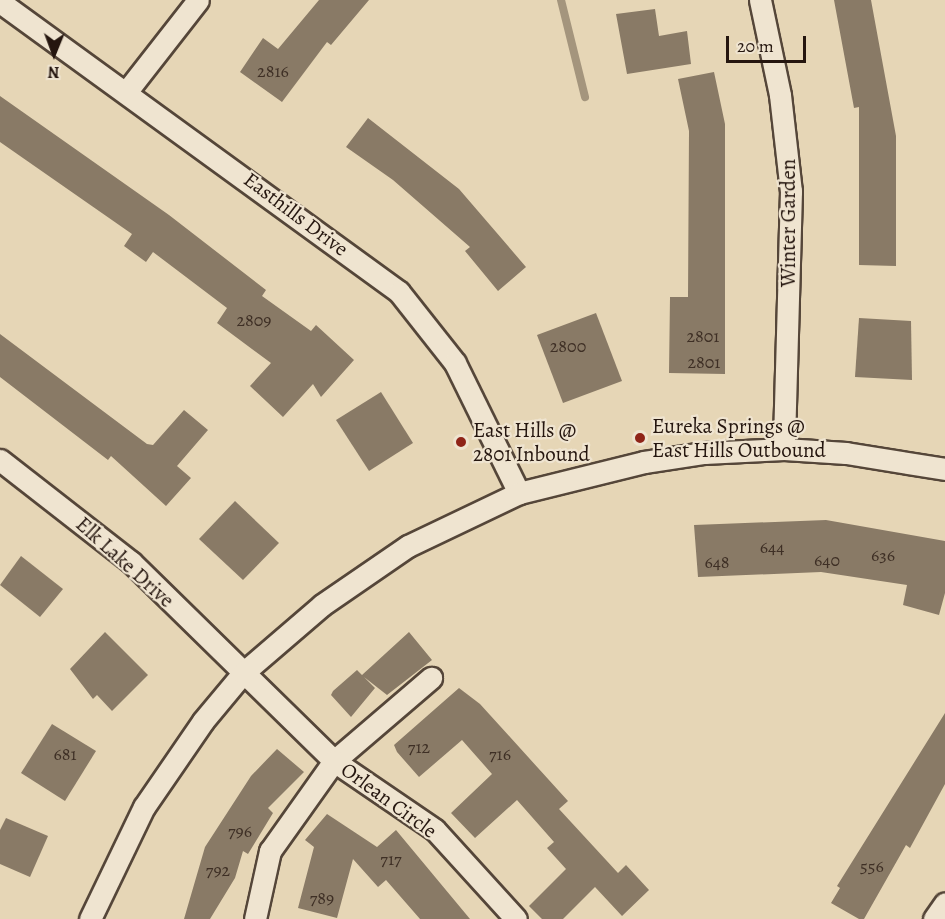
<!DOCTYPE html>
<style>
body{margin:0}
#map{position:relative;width:945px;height:919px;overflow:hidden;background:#e6d6b6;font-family:Alegreya,serif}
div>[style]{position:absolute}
.stream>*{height:8px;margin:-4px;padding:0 4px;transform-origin:4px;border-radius:4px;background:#a4957d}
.building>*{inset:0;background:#897a66}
.roads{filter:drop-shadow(2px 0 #554639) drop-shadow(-2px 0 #554639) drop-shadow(0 2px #554639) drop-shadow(0 -2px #554639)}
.minor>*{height:21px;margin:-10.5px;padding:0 10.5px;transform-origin:10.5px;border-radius:10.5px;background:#efe4d0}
.dots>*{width:16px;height:16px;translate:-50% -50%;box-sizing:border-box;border:3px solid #efe4d0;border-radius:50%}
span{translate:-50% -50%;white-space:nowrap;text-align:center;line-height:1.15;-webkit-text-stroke:4.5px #efe4d0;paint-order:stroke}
.number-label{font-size:18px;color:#3e2f25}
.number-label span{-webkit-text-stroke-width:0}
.street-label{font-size:21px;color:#25160f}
.poi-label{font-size:21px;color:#25160f}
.left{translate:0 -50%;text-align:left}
.north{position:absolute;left:24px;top:24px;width:60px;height:60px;-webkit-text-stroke:4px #efe4d0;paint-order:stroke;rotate:181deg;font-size:16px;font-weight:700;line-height:24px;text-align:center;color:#25160f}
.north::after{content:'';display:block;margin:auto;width:21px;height:27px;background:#25160f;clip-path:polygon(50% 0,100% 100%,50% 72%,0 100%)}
.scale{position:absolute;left:726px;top:36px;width:80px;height:27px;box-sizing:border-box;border:3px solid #25160f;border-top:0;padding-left:8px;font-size:18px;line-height:21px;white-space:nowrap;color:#25160f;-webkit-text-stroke:4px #efe4d0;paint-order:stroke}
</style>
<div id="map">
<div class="stream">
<i style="left:561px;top:0;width:100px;rotate:76.1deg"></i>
</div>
<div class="building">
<i style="clip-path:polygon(319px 0,369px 0,331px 45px,327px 42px,282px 102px,240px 72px,263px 38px,278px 49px)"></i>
<i style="clip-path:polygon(834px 0,871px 0,896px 136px,896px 266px,859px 265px,859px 107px,854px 108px)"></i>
<i style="clip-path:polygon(655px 9px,659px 36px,687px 31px,691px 64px,627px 74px,616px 14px)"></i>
<i style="clip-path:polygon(714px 72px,725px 124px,725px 374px,669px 373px,670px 297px,688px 297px,689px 131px,678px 79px)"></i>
<i style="clip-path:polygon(0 96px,169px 215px,266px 290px,262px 296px,311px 331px,316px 325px,354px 360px,321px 397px,313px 384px,283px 417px,250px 386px,271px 363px,217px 323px,227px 308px,153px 252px,146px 262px,124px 246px,132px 234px,0 142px)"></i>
<i style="clip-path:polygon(368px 118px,459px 189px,526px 267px,498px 291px,465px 251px,470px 247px,393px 180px,346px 147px)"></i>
<i style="clip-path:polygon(596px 313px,622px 381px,563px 403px,537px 335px)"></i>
<i style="clip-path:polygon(859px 318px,911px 321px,912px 380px,855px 377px)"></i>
<i style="clip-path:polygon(0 334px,147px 444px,153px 445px,184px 410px,208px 430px,177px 466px,191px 478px,166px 506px,111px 456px,108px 460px,0 377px)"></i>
<i style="clip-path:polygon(381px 392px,413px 443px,369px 471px,336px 420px)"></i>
<i style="clip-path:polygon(235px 501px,279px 543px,243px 580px,199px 539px)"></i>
<i style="clip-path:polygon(826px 520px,945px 541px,945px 593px,939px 615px,903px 605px,907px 585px,821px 572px,698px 577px,694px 525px)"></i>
<i style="clip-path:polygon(21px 556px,63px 589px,40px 617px,0 585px)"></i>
<i style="clip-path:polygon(105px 632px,148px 675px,112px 711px,97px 695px,93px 699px,70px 669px)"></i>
<i style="clip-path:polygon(409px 632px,432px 660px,387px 695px,364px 677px,375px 688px,351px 717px,331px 695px,333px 691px,357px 670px,362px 675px)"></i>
<i style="clip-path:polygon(459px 688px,480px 704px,568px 801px,559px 809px,618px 873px,626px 865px,649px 890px,622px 916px,595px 887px,563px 919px,542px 919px,529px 906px,566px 869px,547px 848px,554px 842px,517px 800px,475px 838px,451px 813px,492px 774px,462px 740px,419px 777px,397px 752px,394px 745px)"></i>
<i style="clip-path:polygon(945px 713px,945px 784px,910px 848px,906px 845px,864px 919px,859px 919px,831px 903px,840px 888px,837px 886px)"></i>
<i style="clip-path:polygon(52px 724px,96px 751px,65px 801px,21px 773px)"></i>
<i style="clip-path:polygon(277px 749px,304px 772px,268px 808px,273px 813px,248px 854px,243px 851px,235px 878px,210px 919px,184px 919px,205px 847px,251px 776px)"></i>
<i style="clip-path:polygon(327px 814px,377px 847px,396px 830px,470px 919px,420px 919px,386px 880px,378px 887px,353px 859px,337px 918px,298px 908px,314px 847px,305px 840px)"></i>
<i style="clip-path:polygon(6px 818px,48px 836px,30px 877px,0 864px,0 830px)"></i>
</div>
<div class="roads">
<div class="minor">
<i style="left:760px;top:0;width:97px;rotate:78.1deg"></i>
<i style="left:780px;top:95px;width:97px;rotate:83.5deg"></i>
<i style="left:791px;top:191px;width:258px;rotate:91.6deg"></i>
<i style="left:0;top:2px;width:493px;rotate:36deg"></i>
<i style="left:399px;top:292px;width:90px;rotate:51.7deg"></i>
<i style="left:455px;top:363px;width:145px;rotate:63.8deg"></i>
<i style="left:127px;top:91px;width:115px;rotate:-52deg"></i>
<i style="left:0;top:460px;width:166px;rotate:37.9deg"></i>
<i style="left:131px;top:562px;width:284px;rotate:44.4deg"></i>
<i style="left:334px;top:761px;width:128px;rotate:-40.6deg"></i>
<i style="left:90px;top:919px;width:124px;rotate:-64.3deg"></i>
<i style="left:144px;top:807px;width:104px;rotate:-55.5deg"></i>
<i style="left:203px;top:721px;width:62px;rotate:-50.2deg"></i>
<i style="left:243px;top:673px;width:104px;rotate:-40.7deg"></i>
<i style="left:322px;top:605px;width:104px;rotate:-34.5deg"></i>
<i style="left:408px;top:546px;width:123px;rotate:-25.5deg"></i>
<i style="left:519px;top:493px;width:129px;rotate:-13.9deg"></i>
<i style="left:644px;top:462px;width:61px;rotate:-8.5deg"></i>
<i style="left:704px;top:453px;width:80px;rotate:-2.9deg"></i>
<i style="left:784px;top:449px;width:62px;rotate:3.7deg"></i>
<i style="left:846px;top:453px;width:100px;rotate:9.2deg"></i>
<i style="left:255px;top:919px;width:70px;rotate:-77.6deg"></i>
<i style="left:270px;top:851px;width:110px;rotate:-54.6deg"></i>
<i style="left:334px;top:761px;width:122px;rotate:34.3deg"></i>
<i style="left:435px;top:830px;width:120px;rotate:47.7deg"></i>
<i style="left:934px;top:919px;width:19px;rotate:-55deg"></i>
</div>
</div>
<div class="dots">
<i style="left:640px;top:438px;background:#8f2418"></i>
<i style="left:461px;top:442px;background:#8f2418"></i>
</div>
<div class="number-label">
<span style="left:273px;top:71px">2816</span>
<span style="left:254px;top:320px">2809</span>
<span style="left:703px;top:336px">2801</span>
<span style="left:568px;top:346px">2800</span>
<span style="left:704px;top:362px">2801</span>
<span style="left:772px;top:547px">644</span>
<span style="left:883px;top:555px">636</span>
<span style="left:827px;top:560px">640</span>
<span style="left:717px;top:562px">648</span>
<span style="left:419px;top:747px">712</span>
<span style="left:65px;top:754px">681</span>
<span style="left:500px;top:754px">716</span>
<span style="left:240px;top:831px">796</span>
<span style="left:391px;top:859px">717</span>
<span style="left:872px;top:866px">556</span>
<span style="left:218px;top:870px">792</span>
<span style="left:322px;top:898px">789</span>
</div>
<div class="street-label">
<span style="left:296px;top:214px;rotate:37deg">Easthills Drive</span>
<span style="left:788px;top:223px;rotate:-90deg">Winter Garden</span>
<span style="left:125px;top:562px;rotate:42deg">Elk Lake Drive</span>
<span style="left:389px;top:800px;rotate:36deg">Orlean Circle</span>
</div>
<div class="poi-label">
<span class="left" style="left:652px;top:438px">Eureka Springs @<br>East Hills Outbound</span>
<span class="left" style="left:473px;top:442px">East Hills @<br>2801 Inbound</span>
</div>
<div class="north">N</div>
<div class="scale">20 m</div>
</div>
